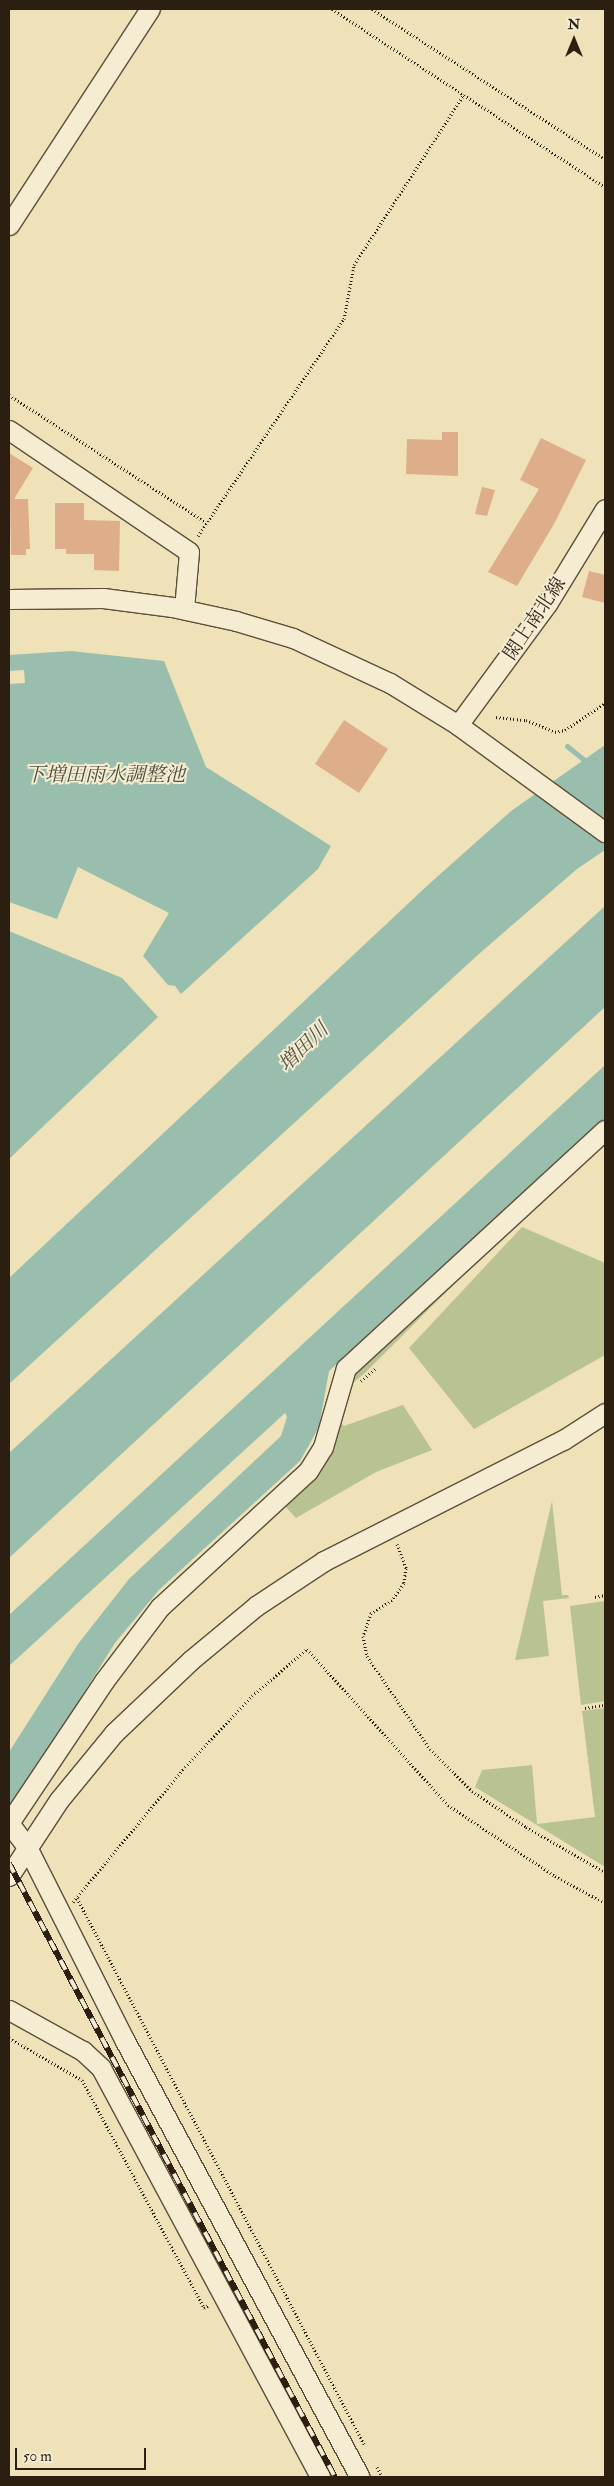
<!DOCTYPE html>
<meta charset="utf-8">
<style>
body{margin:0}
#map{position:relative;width:614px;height:2486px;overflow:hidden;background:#efe1b8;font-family:"IM FELL Double Pica","Noto Serif JP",serif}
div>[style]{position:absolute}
.green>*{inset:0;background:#b8c38f}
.water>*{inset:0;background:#9abeae}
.stream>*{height:5px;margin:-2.5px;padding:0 2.5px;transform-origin:2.5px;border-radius:2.5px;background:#9abeae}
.building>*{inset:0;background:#ddae89}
.path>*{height:3px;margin-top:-1.5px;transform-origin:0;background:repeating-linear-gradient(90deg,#2c1e11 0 1px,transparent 0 3.5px)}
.roads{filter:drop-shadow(1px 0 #5d4f3b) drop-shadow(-1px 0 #5d4f3b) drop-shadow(0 1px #5d4f3b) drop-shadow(0 -1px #5d4f3b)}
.minor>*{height:19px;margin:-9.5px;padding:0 9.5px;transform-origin:9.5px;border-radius:9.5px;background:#f5ecd1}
.rail>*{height:5.5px;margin-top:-2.75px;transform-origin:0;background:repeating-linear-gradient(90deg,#f5ecd1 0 11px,#2c1e11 0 22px);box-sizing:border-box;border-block:1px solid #2c1e11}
span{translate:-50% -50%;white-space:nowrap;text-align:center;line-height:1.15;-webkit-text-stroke:4px #f5ecd1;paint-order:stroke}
.street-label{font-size:19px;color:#2c1e11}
.water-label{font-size:20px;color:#4d4e40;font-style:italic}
.frame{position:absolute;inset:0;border:10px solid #2c1e11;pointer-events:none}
.north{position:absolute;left:549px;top:15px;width:50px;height:50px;-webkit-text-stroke:4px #f5ecd1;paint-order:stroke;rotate:0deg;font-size:14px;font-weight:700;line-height:20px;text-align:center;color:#2c1e11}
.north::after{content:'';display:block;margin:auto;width:18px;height:22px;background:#2c1e11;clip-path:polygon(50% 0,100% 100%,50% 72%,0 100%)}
.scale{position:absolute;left:15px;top:2448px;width:131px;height:22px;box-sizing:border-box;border:2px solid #2c1e11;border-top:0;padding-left:6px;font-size:15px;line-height:18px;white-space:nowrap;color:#2c1e11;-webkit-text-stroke:4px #f5ecd1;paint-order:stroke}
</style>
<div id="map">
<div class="green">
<i style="clip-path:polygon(518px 1220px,365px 1373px,348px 1387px,350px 1374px)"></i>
<i style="clip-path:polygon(522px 1227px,605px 1263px,605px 1355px,474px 1429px,409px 1348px)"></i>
<i style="clip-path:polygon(403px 1405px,432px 1450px,376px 1472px,296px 1518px,282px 1503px,321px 1467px,332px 1451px,341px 1423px,344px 1426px)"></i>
<i style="clip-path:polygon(552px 1501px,562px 1595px,568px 1595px,569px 1598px,543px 1601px,549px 1656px,515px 1660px)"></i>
<i style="clip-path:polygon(605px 1601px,605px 1701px,581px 1705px,570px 1606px)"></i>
<i style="clip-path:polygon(605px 1708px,605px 1867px,475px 1787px,482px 1770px,532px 1765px,537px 1824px,595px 1817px,582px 1711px)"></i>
</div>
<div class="water">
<i style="clip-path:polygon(71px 651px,164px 661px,206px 767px,331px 846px,318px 869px,181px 994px,175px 986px,168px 985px,143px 956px,169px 913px,78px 867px,57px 919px,9px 902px,9px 684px,25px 683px,24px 670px,9px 671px,9px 655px)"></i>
<i style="clip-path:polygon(605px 745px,605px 850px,577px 869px,480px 953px,9px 1384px,9px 1278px,429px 884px,511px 811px)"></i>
<i style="clip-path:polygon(605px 906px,605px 1007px,9px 1558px,9px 1453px)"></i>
<i style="clip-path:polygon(9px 931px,122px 978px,158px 1017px,9px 1159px)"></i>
<i style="clip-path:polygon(605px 1065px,605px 1118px,329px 1371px,319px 1427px,300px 1461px,159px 1590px,115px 1643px,9px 1813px,9px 1752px,78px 1644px,129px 1579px,281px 1436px,287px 1417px,285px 1413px,9px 1666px,9px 1615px)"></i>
</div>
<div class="stream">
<i style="left:567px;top:746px;width:27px;rotate:39deg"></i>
</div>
<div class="building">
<i style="clip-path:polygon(442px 432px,458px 432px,458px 476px,406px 474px,407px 439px,442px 440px)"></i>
<i style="clip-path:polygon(541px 438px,586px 460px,554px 524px,517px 586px,488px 572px,539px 489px,520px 480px)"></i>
<i style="clip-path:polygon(9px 453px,33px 468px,14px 499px,28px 499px,30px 549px,26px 549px,26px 555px,11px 555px)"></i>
<i style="clip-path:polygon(482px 487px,495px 490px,487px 516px,475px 514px)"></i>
<i style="clip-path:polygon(55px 503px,84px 503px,84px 520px,120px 521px,119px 571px,94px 570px,94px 554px,66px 554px,66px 549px,55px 549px)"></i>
<i style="clip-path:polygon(589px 571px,605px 575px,605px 603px,582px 597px)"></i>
<i style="clip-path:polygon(344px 720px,388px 749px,359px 793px,315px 764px)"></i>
</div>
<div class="path">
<i style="left:332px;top:9px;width:326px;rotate:33.1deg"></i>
<i style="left:372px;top:9px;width:277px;rotate:32.8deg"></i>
<i style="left:9px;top:395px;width:234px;rotate:32.9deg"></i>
<i style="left:198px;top:536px;width:262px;rotate:-56.1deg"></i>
<i style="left:344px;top:319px;width:55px;rotate:-79.5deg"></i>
<i style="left:354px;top:265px;width:203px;rotate:-57.2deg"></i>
<i style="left:496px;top:717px;width:30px;rotate:6deg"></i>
<i style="left:526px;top:720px;width:31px;rotate:22deg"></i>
<i style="left:555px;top:732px;width:10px;rotate:-11deg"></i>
<i style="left:565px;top:730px;width:48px;rotate:-34deg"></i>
<i style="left:361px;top:1381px;width:21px;rotate:-41deg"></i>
<i style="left:397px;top:1544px;width:26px;rotate:69deg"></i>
<i style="left:406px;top:1568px;width:15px;rotate:98deg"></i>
<i style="left:404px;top:1583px;width:21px;rotate:125deg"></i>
<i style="left:392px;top:1600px;width:25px;rotate:148deg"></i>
<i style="left:371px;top:1613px;width:24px;rotate:109deg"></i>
<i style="left:363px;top:1636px;width:20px;rotate:79deg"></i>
<i style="left:367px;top:1656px;width:112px;rotate:55.9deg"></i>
<i style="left:430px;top:1749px;width:59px;rotate:45deg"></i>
<i style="left:472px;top:1791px;width:65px;rotate:33.7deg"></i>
<i style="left:526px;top:1827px;width:91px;rotate:29.7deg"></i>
<i style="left:595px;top:1597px;width:10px;rotate:-11deg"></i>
<i style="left:585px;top:1708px;width:20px;rotate:-9deg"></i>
<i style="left:77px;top:1898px;width:617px;rotate:62.27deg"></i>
<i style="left:73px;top:1902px;width:175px;rotate:-50.3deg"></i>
<i style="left:185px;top:1767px;width:98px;rotate:-46.7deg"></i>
<i style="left:252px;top:1696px;width:72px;rotate:-40.5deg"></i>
<i style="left:307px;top:1649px;width:210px;rotate:47.9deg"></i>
<i style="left:448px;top:1805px;width:128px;rotate:33.6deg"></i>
<i style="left:555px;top:1876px;width:57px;rotate:28.4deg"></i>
<i style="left:9px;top:2038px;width:84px;rotate:29.9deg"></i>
<i style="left:82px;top:2080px;width:259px;rotate:61.8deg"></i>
<i style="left:204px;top:2308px;width:6px;rotate:-31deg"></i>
<i style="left:377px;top:2467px;width:11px;rotate:63deg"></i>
</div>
<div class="roads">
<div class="minor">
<i style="left:9px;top:225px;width:258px;rotate:-56.9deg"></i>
<i style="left:9px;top:430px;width:217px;rotate:34.1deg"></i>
<i style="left:189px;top:552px;width:57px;rotate:95deg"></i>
<i style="left:9px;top:599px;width:94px;rotate:-0.6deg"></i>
<i style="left:103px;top:598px;width:70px;rotate:7.4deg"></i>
<i style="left:172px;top:607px;width:66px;rotate:12.3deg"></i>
<i style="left:236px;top:621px;width:59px;rotate:16.6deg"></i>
<i style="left:293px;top:638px;width:107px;rotate:24.9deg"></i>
<i style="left:390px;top:683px;width:80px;rotate:31.7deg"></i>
<i style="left:458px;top:725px;width:182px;rotate:36.1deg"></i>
<i style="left:458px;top:725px;width:150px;rotate:-53.7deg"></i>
<i style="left:547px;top:604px;width:111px;rotate:-58.6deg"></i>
<i style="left:9px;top:1823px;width:171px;rotate:-56.2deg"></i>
<i style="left:104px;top:1681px;width:93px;rotate:-52.9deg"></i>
<i style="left:160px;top:1607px;width:201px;rotate:-42.6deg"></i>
<i style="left:308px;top:1471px;width:28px;rotate:-58deg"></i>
<i style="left:323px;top:1447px;width:82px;rotate:-73.8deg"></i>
<i style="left:346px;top:1368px;width:352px;rotate:-42.6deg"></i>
<i style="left:9px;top:1823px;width:30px;rotate:53deg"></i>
<i style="left:27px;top:1847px;width:217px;rotate:63.2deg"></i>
<i style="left:125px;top:2041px;width:495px;rotate:61.7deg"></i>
<i style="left:9px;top:1876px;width:91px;rotate:-56.7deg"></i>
<i style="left:59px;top:1800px;width:87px;rotate:-50.6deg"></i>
<i style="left:114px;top:1733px;width:106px;rotate:-43.5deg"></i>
<i style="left:191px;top:1660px;width:85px;rotate:-39.7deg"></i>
<i style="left:256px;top:1606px;width:82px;rotate:-33.5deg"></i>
<i style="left:324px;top:1561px;width:268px;rotate:-26.9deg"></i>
<i style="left:563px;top:1440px;width:50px;rotate:-32.7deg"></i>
<i style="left:9px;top:2010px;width:85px;rotate:29deg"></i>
<i style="left:83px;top:2051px;width:25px;rotate:43deg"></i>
<i style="left:101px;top:2068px;width:464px;rotate:61.8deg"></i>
</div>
</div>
<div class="rail">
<i style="left:9px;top:1863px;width:695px;rotate:62.03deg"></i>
</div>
<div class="street-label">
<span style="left:535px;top:619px;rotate:-56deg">閖上南北線</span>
</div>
<div class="water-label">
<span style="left:105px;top:774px">下増田雨水調整池</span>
<span style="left:303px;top:1047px;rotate:-44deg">増田川</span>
</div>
<div class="frame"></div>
<div class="north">N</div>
<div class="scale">50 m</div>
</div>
